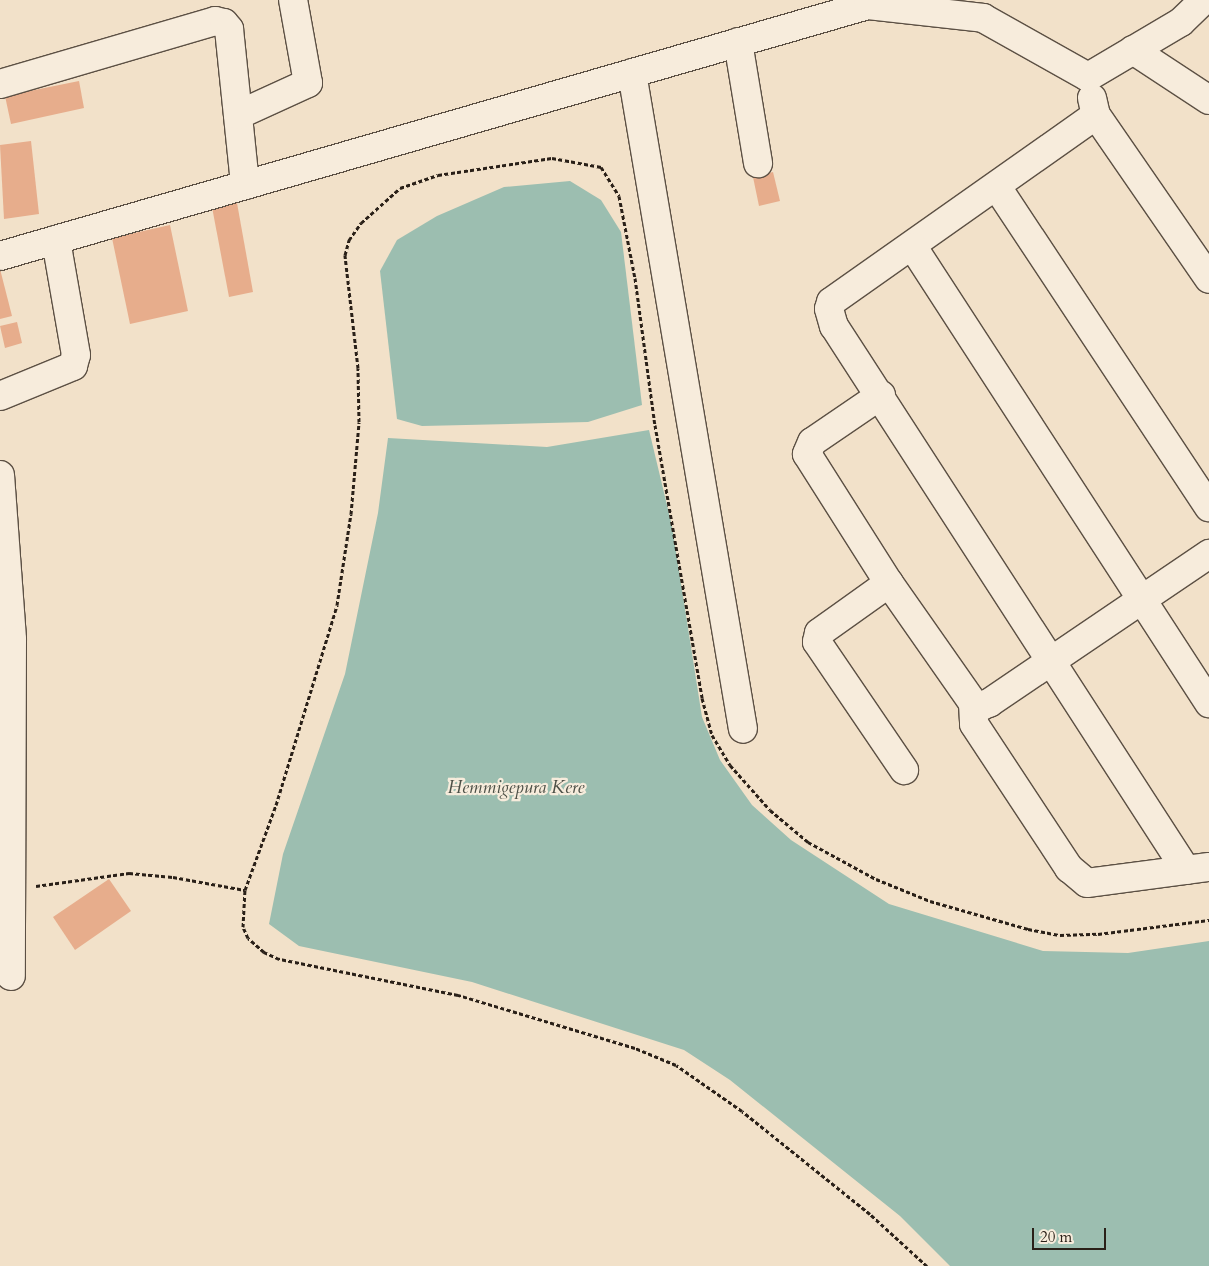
<!DOCTYPE html>
<style>
body{margin:0}
#map{position:relative;width:1209px;height:1266px;overflow:hidden;background:#f2e1c9;font-family:Cardo,serif}
div>[style]{position:absolute}
.water>*{inset:0;background:#9cbeb0}
.building>*{inset:0;background:#e7ad8c}
.path>*{height:3px;margin-top:-1.5px;transform-origin:0;background:repeating-linear-gradient(90deg,#2a2018 0 4px,transparent 0 6.5px)}
.roads{filter:drop-shadow(1px 0 #5c5044) drop-shadow(-1px 0 #5c5044) drop-shadow(0 1px #5c5044) drop-shadow(0 -1px #5c5044)}
.minor>*{height:28px;margin:-14px;padding:0 14px;transform-origin:14px;border-radius:14px;background:#f7ecdc}
span{translate:-50% -50%;white-space:nowrap;text-align:center;line-height:1.15;-webkit-text-stroke:4.5px #f7ecdc;paint-order:stroke}
.water-label{font-size:18px;color:#4c4f46;font-style:italic}
.scale{position:absolute;left:1032px;top:1228px;width:74px;height:22px;box-sizing:border-box;border:2px solid #2a2018;border-top:0;padding-left:6px;font-size:15px;line-height:18px;white-space:nowrap;color:#2a2018;-webkit-text-stroke:4px #f7ecdc;paint-order:stroke}
</style>
<div id="map">
<div class="water">
<i style="clip-path:polygon(570px 181px,601px 200px,621px 232px,642px 405px,588px 422px,422px 426px,397px 419px,380px 271px,397px 240px,437px 216px,504px 187px)"></i>
<i style="clip-path:polygon(649px 430px,672px 526px,702px 717px,720px 760px,752px 805px,791px 840px,889px 904px,1043px 951px,1128px 953px,1209px 941px,1209px 1266px,950px 1266px,900px 1216px,730px 1080px,684px 1050px,472px 982px,299px 946px,269px 924px,283px 854px,345px 674px,378px 513px,388px 438px,547px 447px)"></i>
</div>
<div class="building">
<i style="clip-path:polygon(79px 81px,84px 108px,11px 124px,5px 96px)"></i>
<i style="clip-path:polygon(31px 141px,39px 214px,4px 219px,0 145px)"></i>
<i style="clip-path:polygon(773px 172px,780px 201px,759px 206px,753px 177px)"></i>
<i style="clip-path:polygon(237px 203px,253px 292px,229px 297px,212px 207px)"></i>
<i style="clip-path:polygon(170px 225px,188px 311px,130px 324px,112px 238px)"></i>
<i style="clip-path:polygon(0 269px,12px 316px,0 319px)"></i>
<i style="clip-path:polygon(17px 322px,22px 343px,5px 348px,0 326px)"></i>
<i style="clip-path:polygon(109px 879px,131px 911px,75px 950px,53px 917px)"></i>
</div>
<div class="path">
<i style="left:36px;top:886px;width:94px;rotate:-8deg"></i>
<i style="left:129px;top:873px;width:44px;rotate:5.2deg"></i>
<i style="left:173px;top:877px;width:73px;rotate:10.2deg"></i>
<i style="left:927px;top:1266px;width:77px;rotate:-137.6deg"></i>
<i style="left:870px;top:1214px;width:164px;rotate:-141.2deg"></i>
<i style="left:742px;top:1111px;width:80px;rotate:-145.1deg"></i>
<i style="left:676px;top:1065px;width:44px;rotate:-157.5deg"></i>
<i style="left:635px;top:1048px;width:185px;rotate:-163.3deg"></i>
<i style="left:458px;top:995px;width:183px;rotate:-168.6deg"></i>
<i style="left:279px;top:959px;width:17px;rotate:-155deg"></i>
<i style="left:264px;top:952px;width:21px;rotate:-139deg"></i>
<i style="left:248px;top:938px;width:12px;rotate:-114deg"></i>
<i style="left:243px;top:927px;width:37px;rotate:-87deg"></i>
<i style="left:245px;top:890px;width:90px;rotate:-70deg"></i>
<i style="left:276px;top:805px;width:209px;rotate:-73deg"></i>
<i style="left:337px;top:605px;width:92px;rotate:-81.3deg"></i>
<i style="left:351px;top:514px;width:92px;rotate:-85deg"></i>
<i style="left:359px;top:422px;width:54px;rotate:-91.1deg"></i>
<i style="left:358px;top:368px;width:114px;rotate:-96.6deg"></i>
<i style="left:345px;top:255px;width:16px;rotate:-75deg"></i>
<i style="left:349px;top:240px;width:21px;rotate:-55deg"></i>
<i style="left:361px;top:223px;width:52px;rotate:-41.9deg"></i>
<i style="left:400px;top:188px;width:40px;rotate:-18.9deg"></i>
<i style="left:438px;top:175px;width:115px;rotate:-8.5deg"></i>
<i style="left:552px;top:158px;width:50px;rotate:10.4deg"></i>
<i style="left:601px;top:167px;width:34px;rotate:58deg"></i>
<i style="left:619px;top:196px;width:84px;rotate:79deg"></i>
<i style="left:635px;top:278px;width:148px;rotate:82.3deg"></i>
<i style="left:655px;top:425px;width:277px;rotate:80.2deg"></i>
<i style="left:702px;top:698px;width:38px;rotate:75deg"></i>
<i style="left:712px;top:735px;width:35px;rotate:59deg"></i>
<i style="left:730px;top:765px;width:60px;rotate:48.4deg"></i>
<i style="left:770px;top:810px;width:50px;rotate:40.1deg"></i>
<i style="left:808px;top:842px;width:77px;rotate:28.6deg"></i>
<i style="left:876px;top:879px;width:58px;rotate:22.2deg"></i>
<i style="left:930px;top:901px;width:102px;rotate:15.9deg"></i>
<i style="left:1028px;top:929px;width:33px;rotate:11deg"></i>
<i style="left:1060px;top:935px;width:38px;rotate:-2deg"></i>
<i style="left:1098px;top:934px;width:112px;rotate:-7.2deg"></i>
</div>
<div class="roads">
<div class="minor">
<i style="left:738px;top:42px;width:123px;rotate:80.6deg"></i>
<i style="left:1133px;top:50px;width:91px;rotate:33.3deg"></i>
<i style="left:632px;top:73px;width:665px;rotate:80.4deg"></i>
<i style="left:0;top:84px;width:224px;rotate:-16.3deg"></i>
<i style="left:215px;top:21px;width:9px;rotate:13deg"></i>
<i style="left:224px;top:23px;width:8px;rotate:50deg"></i>
<i style="left:229px;top:29px;width:157px;rotate:84.1deg"></i>
<i style="left:1092px;top:98px;width:17px;rotate:77deg"></i>
<i style="left:1096px;top:115px;width:199px;rotate:55.4deg"></i>
<i style="left:238px;top:115px;width:77px;rotate:-24.6deg"></i>
<i style="left:308px;top:83px;width:84px;rotate:-100.2deg"></i>
<i style="left:1096px;top:115px;width:324px;rotate:144.8deg"></i>
<i style="left:831px;top:302px;width:7px;rotate:106deg"></i>
<i style="left:829px;top:309px;width:18px;rotate:74deg"></i>
<i style="left:834px;top:326px;width:648px;rotate:57.09deg"></i>
<i style="left:997px;top:187px;width:384px;rotate:56.5deg"></i>
<i style="left:913px;top:247px;width:544px;rotate:57.01deg"></i>
<i style="left:0;top:256px;width:904px;rotate:-16.13deg"></i>
<i style="left:868px;top:5px;width:116px;rotate:6.4deg"></i>
<i style="left:983px;top:18px;width:120px;rotate:29.3deg"></i>
<i style="left:1088px;top:77px;width:108px;rotate:-30.6deg"></i>
<i style="left:1181px;top:22px;width:32px;rotate:-44deg"></i>
<i style="left:881px;top:395px;width:83px;rotate:145.7deg"></i>
<i style="left:812px;top:442px;width:13px;rotate:113deg"></i>
<i style="left:807px;top:454px;width:153px;rotate:57.6deg"></i>
<i style="left:889px;top:583px;width:146px;rotate:55deg"></i>
<i style="left:973px;top:703px;width:9px;rotate:21deg"></i>
<i style="left:981px;top:706px;width:9px;rotate:-21deg"></i>
<i style="left:989px;top:703px;width:266px;rotate:-34.1deg"></i>
<i style="left:0;top:396px;width:79px;rotate:-22.3deg"></i>
<i style="left:73px;top:366px;width:11px;rotate:-75deg"></i>
<i style="left:76px;top:355px;width:117px;rotate:-99.9deg"></i>
<i style="left:0;top:475px;width:165px;rotate:85.8deg"></i>
<i style="left:12px;top:640px;width:336px;rotate:90.2deg"></i>
<i style="left:889px;top:583px;width:86px;rotate:144.5deg"></i>
<i style="left:819px;top:633px;width:9px;rotate:103deg"></i>
<i style="left:817px;top:642px;width:155px;rotate:55.8deg"></i>
<i style="left:973px;top:703px;width:21px;rotate:87deg"></i>
<i style="left:974px;top:724px;width:173px;rotate:56.6deg"></i>
<i style="left:1069px;top:868px;width:23px;rotate:40deg"></i>
<i style="left:1087px;top:883px;width:123px;rotate:-7.5deg"></i>
</div>
</div>
<div class="water-label">
<span style="left:516px;top:788px">Hemmigepura Kere</span>
</div>
<div class="scale">20 m</div>
</div>
